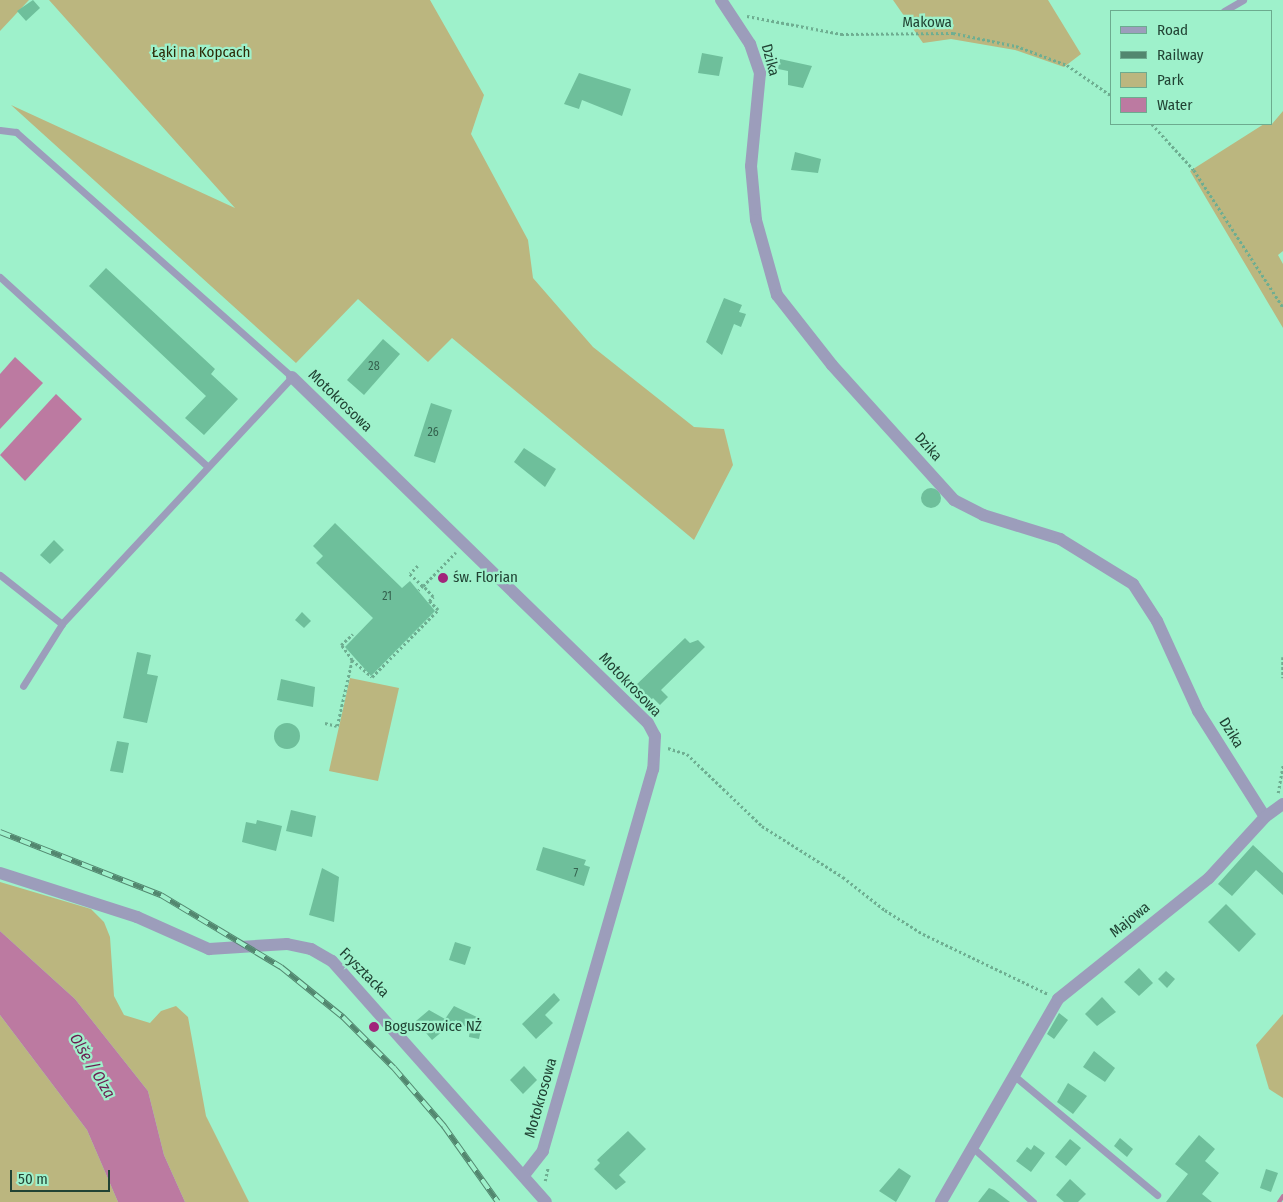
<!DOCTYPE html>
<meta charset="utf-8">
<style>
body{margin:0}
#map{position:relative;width:1283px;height:1202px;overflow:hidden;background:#9ef1cb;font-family:"Fira Sans Condensed",sans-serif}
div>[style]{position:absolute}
.green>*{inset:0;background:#bbb67f}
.water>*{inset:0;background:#bc7aa1}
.stream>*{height:4px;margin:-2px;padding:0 2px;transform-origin:2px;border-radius:2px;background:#bc7aa1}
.building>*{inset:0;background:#6ebf9b}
.round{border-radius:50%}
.path>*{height:2.5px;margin-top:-1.25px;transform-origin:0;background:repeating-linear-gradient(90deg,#6eae91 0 2.5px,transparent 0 5px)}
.service>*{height:7px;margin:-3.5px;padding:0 3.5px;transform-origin:3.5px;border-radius:3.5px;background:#9c9dbb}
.minor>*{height:12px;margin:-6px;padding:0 6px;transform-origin:6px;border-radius:6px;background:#9c9dbb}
.tertiary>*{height:12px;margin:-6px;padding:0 6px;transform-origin:6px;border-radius:6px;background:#9c9dbb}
.rail>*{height:5.5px;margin-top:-2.75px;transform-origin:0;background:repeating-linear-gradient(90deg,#9ef1cb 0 11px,#52876f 0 22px);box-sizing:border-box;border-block:1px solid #52876f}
.dots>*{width:14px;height:14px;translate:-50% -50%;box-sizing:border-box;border:2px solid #9ef1cb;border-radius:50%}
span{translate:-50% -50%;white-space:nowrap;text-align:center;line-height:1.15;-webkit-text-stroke:4.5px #9ef1cb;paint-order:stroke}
.number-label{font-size:12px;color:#34624e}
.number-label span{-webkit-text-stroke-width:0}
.street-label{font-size:15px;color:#214334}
.park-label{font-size:15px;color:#2d2a08}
.poi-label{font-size:15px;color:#214334}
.left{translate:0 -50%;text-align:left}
.water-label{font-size:16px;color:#6a1b50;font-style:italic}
.legend{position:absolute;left:1110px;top:10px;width:162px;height:115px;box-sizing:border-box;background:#9ef1cb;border:1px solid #6cab8f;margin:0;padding:6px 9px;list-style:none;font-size:15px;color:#214334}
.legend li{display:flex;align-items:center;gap:10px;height:25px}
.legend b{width:25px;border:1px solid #6cab8f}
.scale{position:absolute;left:10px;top:1170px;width:100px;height:22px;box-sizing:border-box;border:2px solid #214334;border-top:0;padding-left:6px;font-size:15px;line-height:18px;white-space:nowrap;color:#214334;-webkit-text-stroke:4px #9ef1cb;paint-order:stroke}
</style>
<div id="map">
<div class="green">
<i style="clip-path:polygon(0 0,29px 0,0 31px)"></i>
<i style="clip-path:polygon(49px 0,430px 0,484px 95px,471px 134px,528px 240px,533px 278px,593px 347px,694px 427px,724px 429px,733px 465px,694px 540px,452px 338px,428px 362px,358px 299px,296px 363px,11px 105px,235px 208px)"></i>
<i style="clip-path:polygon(893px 0,1048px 0,1081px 54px,1064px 67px,1015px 50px,951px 39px,923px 43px)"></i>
<i style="clip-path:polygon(1283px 111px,1283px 251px,1278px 255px,1283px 264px,1283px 328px,1190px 171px,1264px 124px,1272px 124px)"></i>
<i style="clip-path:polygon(350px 678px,399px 688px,378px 781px,329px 771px)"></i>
<i style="clip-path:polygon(0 882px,91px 909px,104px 922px,110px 937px,114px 996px,124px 1015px,150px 1023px,161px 1011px,176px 1006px,188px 1017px,206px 1116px,249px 1202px,185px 1202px,164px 1155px,148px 1091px,75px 999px,0 931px)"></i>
<i style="clip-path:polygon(1283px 1014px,1283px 1098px,1269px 1089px,1256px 1045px)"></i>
<i style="clip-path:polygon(0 1015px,87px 1130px,118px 1202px,0 1202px)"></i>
</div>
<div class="water">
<i style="clip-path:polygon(15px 357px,43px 383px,0 429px,0 374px)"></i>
<i style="clip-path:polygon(56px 394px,82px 419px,25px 481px,0 455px)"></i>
<i style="clip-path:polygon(0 931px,75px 999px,148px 1091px,164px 1155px,185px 1202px,118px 1202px,87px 1130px,0 1015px)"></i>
</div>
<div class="stream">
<i style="left:1279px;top:1202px;width:7px;rotate:-56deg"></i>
</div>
<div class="building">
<i style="clip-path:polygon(33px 0,40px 8px,26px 21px,17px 11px)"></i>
<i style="clip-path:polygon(702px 53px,723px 57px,719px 76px,698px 73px)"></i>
<i style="clip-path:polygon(780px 59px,812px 66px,803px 88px,788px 85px,788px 71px,778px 69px)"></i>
<i style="clip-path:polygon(579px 73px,631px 89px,622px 116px,582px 100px,579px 109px,564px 104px)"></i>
<i style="clip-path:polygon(795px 152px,821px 159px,818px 173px,791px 170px)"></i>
<i style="clip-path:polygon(106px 268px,215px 369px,211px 374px,238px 399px,204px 435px,185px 418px,206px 396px,89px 286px)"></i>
<i style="clip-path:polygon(724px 298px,742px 305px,739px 312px,746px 314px,741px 327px,734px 324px,722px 355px,706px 342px)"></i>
<i style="clip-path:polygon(383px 339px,400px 354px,364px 395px,347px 380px)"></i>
<i style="clip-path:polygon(431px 403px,452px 410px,435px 463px,414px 456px)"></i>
<i style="clip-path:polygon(524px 448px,556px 469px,545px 487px,514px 462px)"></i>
<i class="round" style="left:921px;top:488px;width:20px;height:20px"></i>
<i style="clip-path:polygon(335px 523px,402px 588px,410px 581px,435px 611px,371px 676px,345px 647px,373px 618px,316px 563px,323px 556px,313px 546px)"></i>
<i style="clip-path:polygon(54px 540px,64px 550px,50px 564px,40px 555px)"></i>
<i style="clip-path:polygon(302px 612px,311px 621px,304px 628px,295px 620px)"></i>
<i style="clip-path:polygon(685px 638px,690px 643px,698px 640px,705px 647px,661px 690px,668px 697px,660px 705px,653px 698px,650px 701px,635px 686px)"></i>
<i style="clip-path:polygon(137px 652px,151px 655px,147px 674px,158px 676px,147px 723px,123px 718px)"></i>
<i style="clip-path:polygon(281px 679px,315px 687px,313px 707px,277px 700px)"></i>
<i class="round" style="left:274px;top:723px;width:26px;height:26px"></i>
<i style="clip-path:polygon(117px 741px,129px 743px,123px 773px,110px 771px)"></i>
<i style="clip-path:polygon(291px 810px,316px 816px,312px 837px,286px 831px)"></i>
<i style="clip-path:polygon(257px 820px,282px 826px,276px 851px,242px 842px,246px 822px,256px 824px)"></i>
<i style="clip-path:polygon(1253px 845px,1283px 873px,1283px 895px,1256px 870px,1232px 896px,1218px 884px)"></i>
<i style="clip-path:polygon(543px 847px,586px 860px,584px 865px,590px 867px,584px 886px,536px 870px)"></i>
<i style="clip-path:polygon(322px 868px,339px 877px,334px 922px,309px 915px)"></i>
<i style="clip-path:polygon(1226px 904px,1256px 934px,1239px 952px,1208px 922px)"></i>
<i style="clip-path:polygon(455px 942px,471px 947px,465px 965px,449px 960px)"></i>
<i style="clip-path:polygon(1139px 968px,1153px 983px,1139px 996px,1124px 982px)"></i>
<i style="clip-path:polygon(1166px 971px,1175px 979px,1167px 988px,1158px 979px)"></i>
<i style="clip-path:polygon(554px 993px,560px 1000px,545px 1015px,553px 1023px,536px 1039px,522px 1024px)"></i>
<i style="clip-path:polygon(1102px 997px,1116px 1012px,1097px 1026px,1085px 1014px)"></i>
<i style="clip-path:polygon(454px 1006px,483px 1020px,479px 1039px,469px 1037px,470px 1030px,456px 1020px,432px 1040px,416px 1021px,429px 1010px,445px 1019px)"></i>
<i style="clip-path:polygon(1059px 1013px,1068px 1020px,1054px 1039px,1047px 1034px)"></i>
<i style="clip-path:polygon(1094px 1051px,1115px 1068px,1105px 1082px,1083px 1067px)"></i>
<i style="clip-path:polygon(524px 1066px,537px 1080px,523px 1094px,510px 1080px)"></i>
<i style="clip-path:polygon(1068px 1083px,1087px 1096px,1073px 1114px,1057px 1102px)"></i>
<i style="clip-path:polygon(628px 1131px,646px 1149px,619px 1175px,626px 1182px,616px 1190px,594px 1169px,600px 1163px,597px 1160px)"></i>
<i style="clip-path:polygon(1199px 1135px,1215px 1149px,1205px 1161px,1219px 1173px,1202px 1194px,1212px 1202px,1166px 1202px,1188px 1174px,1175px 1164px)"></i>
<i style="clip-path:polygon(1120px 1138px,1133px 1149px,1127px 1157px,1114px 1146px)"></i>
<i style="clip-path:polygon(1070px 1139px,1081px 1148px,1066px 1166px,1055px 1157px)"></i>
<i style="clip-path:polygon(1034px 1145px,1045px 1153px,1031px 1172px,1016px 1161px,1027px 1147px,1031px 1150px)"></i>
<i style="clip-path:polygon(899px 1168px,911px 1176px,896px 1202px,879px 1191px)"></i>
<i style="clip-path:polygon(1266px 1169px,1278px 1173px,1271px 1192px,1260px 1188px)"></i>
<i style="clip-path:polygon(1070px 1179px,1086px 1194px,1078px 1202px,1064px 1202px,1056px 1195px)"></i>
<i style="clip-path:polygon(989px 1188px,994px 1190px,1010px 1202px,978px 1202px)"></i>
</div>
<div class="path">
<i style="left:747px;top:16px;width:96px;rotate:10.8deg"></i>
<i style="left:841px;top:34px;width:112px;rotate:-0.5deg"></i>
<i style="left:953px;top:33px;width:64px;rotate:11.7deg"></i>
<i style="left:1016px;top:46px;width:54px;rotate:20.4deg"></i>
<i style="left:1067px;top:65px;width:55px;rotate:34.6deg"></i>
<i style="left:1152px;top:124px;width:62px;rotate:47.6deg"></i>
<i style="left:1194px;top:170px;width:163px;rotate:57deg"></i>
<i style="left:418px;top:566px;width:11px;rotate:135deg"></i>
<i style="left:410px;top:574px;width:18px;rotate:43deg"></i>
<i style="left:423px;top:586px;width:47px;rotate:-45.9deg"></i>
<i style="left:1283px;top:657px;width:21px;rotate:90deg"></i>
<i style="left:352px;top:660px;width:19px;rotate:-126deg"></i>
<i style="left:341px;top:645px;width:16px;rotate:-43deg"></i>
<i style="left:325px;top:723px;width:12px;rotate:14deg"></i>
<i style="left:337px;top:726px;width:68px;rotate:-77.2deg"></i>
<i style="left:352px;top:660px;width:26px;rotate:40deg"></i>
<i style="left:372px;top:677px;width:94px;rotate:-45.4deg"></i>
<i style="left:438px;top:610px;width:13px;rotate:-135deg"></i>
<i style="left:429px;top:601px;width:6px;rotate:-45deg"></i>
<i style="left:433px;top:597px;width:15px;rotate:-132deg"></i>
<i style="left:423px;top:586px;width:6px;rotate:135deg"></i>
<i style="left:668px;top:748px;width:20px;rotate:18deg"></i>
<i style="left:687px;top:754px;width:104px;rotate:43.8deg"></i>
<i style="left:762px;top:826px;width:96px;rotate:32.2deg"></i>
<i style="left:843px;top:877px;width:53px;rotate:38.2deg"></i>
<i style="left:885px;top:910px;width:45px;rotate:32.3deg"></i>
<i style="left:923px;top:934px;width:139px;rotate:25.6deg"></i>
<i style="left:1278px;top:793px;width:28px;rotate:-80deg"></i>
<i style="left:351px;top:961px;width:17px;rotate:50deg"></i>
<i style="left:545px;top:1181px;width:14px;rotate:-78deg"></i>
</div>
<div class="service">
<i style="left:1224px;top:11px;width:22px;rotate:-30deg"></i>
<i style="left:0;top:130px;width:16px;rotate:7deg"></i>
<i style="left:16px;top:132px;width:369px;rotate:41.6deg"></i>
<i style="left:292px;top:377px;width:338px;rotate:133deg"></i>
<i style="left:62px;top:624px;width:73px;rotate:122.2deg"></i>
<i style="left:0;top:277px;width:279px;rotate:42.4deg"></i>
<i style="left:0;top:575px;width:79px;rotate:38.3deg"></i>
<i style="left:1012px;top:1074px;width:189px;rotate:39.8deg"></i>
<i style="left:972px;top:1147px;width:82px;rotate:42deg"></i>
</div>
<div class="minor">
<i style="left:721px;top:0;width:53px;rotate:56.6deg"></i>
<i style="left:750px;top:44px;width:31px;rotate:71deg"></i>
<i style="left:760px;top:73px;width:93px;rotate:95.5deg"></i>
<i style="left:751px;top:166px;width:54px;rotate:84.7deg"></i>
<i style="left:756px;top:220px;width:78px;rotate:74.4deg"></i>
<i style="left:777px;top:295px;width:89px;rotate:51.8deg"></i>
<i style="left:832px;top:365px;width:182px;rotate:47.9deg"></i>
<i style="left:954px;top:500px;width:33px;rotate:27deg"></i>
<i style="left:983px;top:515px;width:81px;rotate:17.3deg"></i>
<i style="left:1060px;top:539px;width:86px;rotate:31.7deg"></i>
<i style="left:1133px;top:584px;width:44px;rotate:57deg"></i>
<i style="left:1157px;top:621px;width:99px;rotate:65.5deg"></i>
<i style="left:1198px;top:711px;width:125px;rotate:57.7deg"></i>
<i style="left:292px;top:377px;width:496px;rotate:44.2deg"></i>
<i style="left:648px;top:723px;width:15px;rotate:62deg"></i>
<i style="left:655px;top:736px;width:33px;rotate:93deg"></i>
<i style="left:653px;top:769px;width:398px;rotate:106.1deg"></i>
<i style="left:543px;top:1151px;width:31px;rotate:128deg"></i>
</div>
<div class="tertiary">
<i style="left:0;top:873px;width:144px;rotate:17.8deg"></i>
<i style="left:137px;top:917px;width:79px;rotate:24deg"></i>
<i style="left:209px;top:949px;width:78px;rotate:-3.7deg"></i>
<i style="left:287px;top:944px;width:25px;rotate:12deg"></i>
<i style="left:311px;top:949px;width:24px;rotate:30deg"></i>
<i style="left:332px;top:961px;width:322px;rotate:48.4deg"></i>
<i style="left:941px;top:1202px;width:234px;rotate:-60deg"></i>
<i style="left:1058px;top:999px;width:193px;rotate:-38.7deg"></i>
<i style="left:1209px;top:878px;width:83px;rotate:-47.4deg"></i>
<i style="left:1265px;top:817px;width:22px;rotate:-36deg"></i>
</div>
<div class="rail">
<i style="left:0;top:832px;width:173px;rotate:21.4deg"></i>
<i style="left:161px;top:895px;width:140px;rotate:31deg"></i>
<i style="left:281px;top:967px;width:80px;rotate:38.9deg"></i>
<i style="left:343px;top:1017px;width:72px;rotate:45deg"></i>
<i style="left:394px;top:1068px;width:77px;rotate:49.2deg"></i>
<i style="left:444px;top:1126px;width:93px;rotate:54.6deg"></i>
</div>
<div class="dots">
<i style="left:443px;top:578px;background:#a1257a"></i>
<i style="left:374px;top:1027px;background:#a1257a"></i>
</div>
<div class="number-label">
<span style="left:374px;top:367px">28</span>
<span style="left:433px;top:433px">26</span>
<span style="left:387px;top:597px">21</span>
<span style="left:576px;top:874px">7</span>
</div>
<div class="street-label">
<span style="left:927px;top:23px">Makowa</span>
<span style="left:770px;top:60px;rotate:75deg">Dzika</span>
<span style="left:340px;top:401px;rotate:44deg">Motokrosowa</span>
<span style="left:928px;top:447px;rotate:48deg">Dzika</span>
<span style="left:630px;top:685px;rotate:46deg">Motokrosowa</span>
<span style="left:1231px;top:733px;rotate:58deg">Dzika</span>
<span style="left:1130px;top:920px;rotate:-39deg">Majowa</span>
<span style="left:364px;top:973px;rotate:45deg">Frysztacka</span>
<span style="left:541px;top:1098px;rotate:-74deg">Motokrosowa</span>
</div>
<div class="park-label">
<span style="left:201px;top:53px">Łąki na Kopcach</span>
</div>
<div class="poi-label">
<span class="left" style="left:453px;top:578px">św. Florian</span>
<span class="left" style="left:384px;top:1027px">Boguszowice NŻ</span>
</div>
<div class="water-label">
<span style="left:92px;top:1066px;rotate:59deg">Olše / Olza</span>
</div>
<ul class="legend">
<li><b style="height:6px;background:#9c9dbb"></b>Road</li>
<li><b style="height:6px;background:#52876f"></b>Railway</li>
<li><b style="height:14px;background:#bbb67f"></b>Park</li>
<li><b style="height:14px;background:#bc7aa1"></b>Water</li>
</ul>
<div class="scale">50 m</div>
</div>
